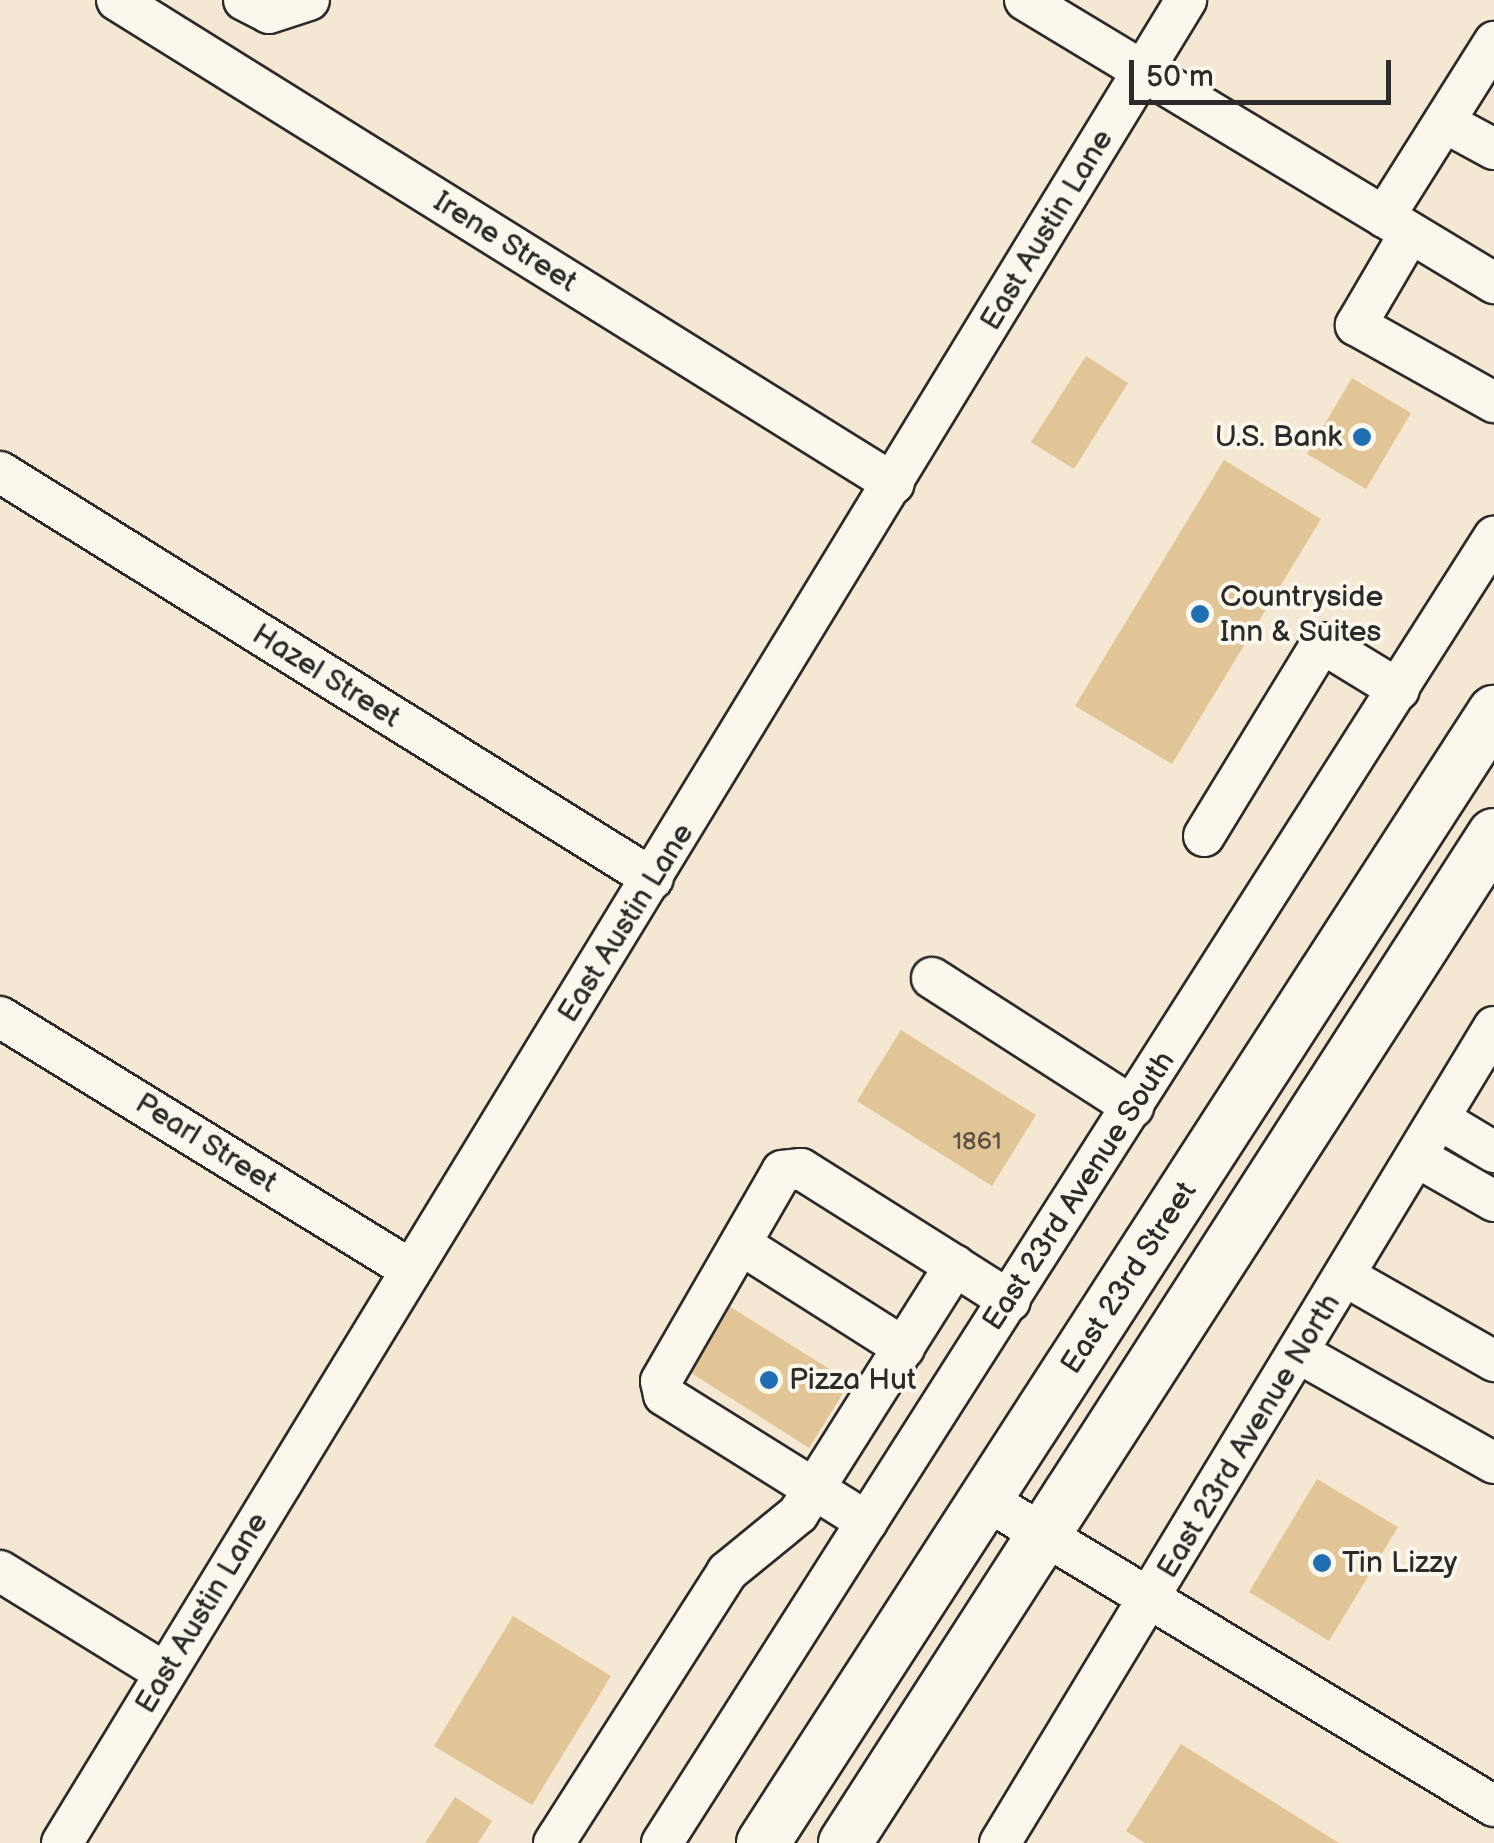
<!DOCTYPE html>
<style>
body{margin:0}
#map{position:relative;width:1494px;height:1843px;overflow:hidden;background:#f4e8d2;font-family:"Balsamiq Sans",sans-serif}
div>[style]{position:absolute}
.building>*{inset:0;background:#e2c596}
.roads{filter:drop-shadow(2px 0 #2b2b2b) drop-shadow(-2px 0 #2b2b2b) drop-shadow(0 2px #2b2b2b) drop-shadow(0 -2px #2b2b2b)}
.minor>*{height:40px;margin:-20px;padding:0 20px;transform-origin:20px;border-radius:20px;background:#fbf7ec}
.major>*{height:52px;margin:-26px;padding:0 26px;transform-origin:26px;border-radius:26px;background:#fbf7ec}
.dots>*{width:28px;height:28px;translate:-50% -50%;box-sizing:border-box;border:5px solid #fbf7ec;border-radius:50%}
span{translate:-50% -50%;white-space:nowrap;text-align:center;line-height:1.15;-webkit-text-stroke:8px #fbf7ec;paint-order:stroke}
.number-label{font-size:25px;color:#595246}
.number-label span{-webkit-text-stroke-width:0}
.street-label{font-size:30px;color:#2b2b2b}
.poi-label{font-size:30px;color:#2b2b2b}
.right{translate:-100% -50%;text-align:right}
.left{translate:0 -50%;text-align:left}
.scale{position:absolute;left:1129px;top:60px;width:262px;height:45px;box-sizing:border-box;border:5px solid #2b2b2b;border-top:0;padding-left:12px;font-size:30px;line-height:35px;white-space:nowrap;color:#2b2b2b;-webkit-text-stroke:8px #fbf7ec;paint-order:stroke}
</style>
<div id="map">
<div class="building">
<i style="clip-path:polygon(1086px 356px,1128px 383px,1074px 469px,1031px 442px)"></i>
<i style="clip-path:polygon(1352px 378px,1411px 413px,1366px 489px,1307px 454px)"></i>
<i style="clip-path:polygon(1224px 460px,1321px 519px,1172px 764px,1075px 706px)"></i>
<i style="clip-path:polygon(901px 1030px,1036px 1115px,992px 1186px,857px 1101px)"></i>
<i style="clip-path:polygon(729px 1306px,850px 1382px,809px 1448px,688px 1371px)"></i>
<i style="clip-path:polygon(1317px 1479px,1398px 1527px,1329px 1641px,1249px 1592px)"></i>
<i style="clip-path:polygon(513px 1616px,611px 1676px,532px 1805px,434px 1746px)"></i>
<i style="clip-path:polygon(1181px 1744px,1339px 1843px,1145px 1843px,1126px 1831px)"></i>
<i style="clip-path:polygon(455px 1797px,492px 1821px,478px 1843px,425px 1843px)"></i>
</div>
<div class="roads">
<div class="minor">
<i style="left:117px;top:0;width:915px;rotate:31.92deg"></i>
<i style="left:244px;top:0;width:28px;rotate:27deg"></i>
<i style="left:269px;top:13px;width:42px;rotate:-18deg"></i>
<i style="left:1025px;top:0;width:548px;rotate:31.11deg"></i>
<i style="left:1444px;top:122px;width:57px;rotate:28.4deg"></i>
<i style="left:1384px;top:217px;width:207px;rotate:-57.8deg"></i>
<i style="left:1410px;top:233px;width:107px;rotate:120.4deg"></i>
<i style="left:1356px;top:325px;width:158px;rotate:29.2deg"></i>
<i style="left:0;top:472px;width:769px;rotate:31.93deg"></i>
<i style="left:1204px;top:836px;width:226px;rotate:-58.6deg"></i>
<i style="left:1322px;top:643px;width:90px;rotate:31.4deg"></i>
<i style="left:932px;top:978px;width:239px;rotate:32.7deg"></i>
<i style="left:0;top:1017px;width:483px;rotate:31.6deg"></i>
<i style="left:1439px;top:1119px;width:64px;rotate:31deg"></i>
<i style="left:1417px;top:1157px;width:89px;rotate:29.7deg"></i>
<i style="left:742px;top:1245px;width:192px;rotate:32.4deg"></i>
<i style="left:1345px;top:1276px;width:172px;rotate:29.7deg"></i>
<i style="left:1299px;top:1353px;width:224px;rotate:29.4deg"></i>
<i style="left:986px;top:1500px;width:593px;rotate:31.06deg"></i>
<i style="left:867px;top:1522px;width:239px;rotate:-148deg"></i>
<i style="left:664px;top:1395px;width:14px;rotate:-102deg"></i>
<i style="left:661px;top:1381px;width:242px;rotate:-60deg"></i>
<i style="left:782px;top:1171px;width:19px;rotate:-6deg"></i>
<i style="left:801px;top:1169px;width:182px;rotate:32.2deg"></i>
<i style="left:0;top:1571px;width:194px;rotate:31.7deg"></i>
<i style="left:62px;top:1843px;width:2159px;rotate:-58.62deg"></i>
<i style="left:554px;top:1843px;width:322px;rotate:-57.4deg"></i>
<i style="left:727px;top:1572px;width:92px;rotate:-39.2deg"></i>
<i style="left:798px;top:1514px;width:294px;rotate:-57.7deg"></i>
<i style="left:955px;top:1266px;width:65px;rotate:32.5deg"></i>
<i style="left:662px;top:1843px;width:1549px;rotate:-57.5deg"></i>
<i style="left:1000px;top:1843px;width:954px;rotate:-58.81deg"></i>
</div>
<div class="major">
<i style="left:763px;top:1843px;width:1347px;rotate:-57.12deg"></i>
<i style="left:845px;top:1843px;width:1199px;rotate:-57.22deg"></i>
</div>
</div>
<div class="dots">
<i style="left:1362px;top:437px;background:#1f6fb2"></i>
<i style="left:1200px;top:614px;background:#1f6fb2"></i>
<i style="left:769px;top:1380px;background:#1f6fb2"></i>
<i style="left:1322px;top:1563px;background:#1f6fb2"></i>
</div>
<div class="number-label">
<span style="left:977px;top:1142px">1861</span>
</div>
<div class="street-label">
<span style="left:1047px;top:230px;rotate:-59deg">East Austin Lane</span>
<span style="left:505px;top:242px;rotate:32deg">Irene Street</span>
<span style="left:326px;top:676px;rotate:32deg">Hazel Street</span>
<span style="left:626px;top:923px;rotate:-58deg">East Austin Lane</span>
<span style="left:206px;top:1143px;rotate:32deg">Pearl Street</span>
<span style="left:1079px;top:1191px;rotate:-57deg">East 23rd Avenue South</span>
<span style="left:1129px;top:1278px;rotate:-57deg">East 23rd Street</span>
<span style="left:1249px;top:1436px;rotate:-59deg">East 23rd Avenue North</span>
<span style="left:202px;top:1613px;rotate:-59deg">East Austin Lane</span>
</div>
<div class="poi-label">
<span class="right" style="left:1342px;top:437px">U.S. Bank</span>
<span class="left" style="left:1220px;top:614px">Countryside<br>Inn &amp; Suites</span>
<span class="left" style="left:789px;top:1380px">Pizza Hut</span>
<span class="left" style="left:1342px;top:1563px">Tin Lizzy</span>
</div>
<div class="scale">50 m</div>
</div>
